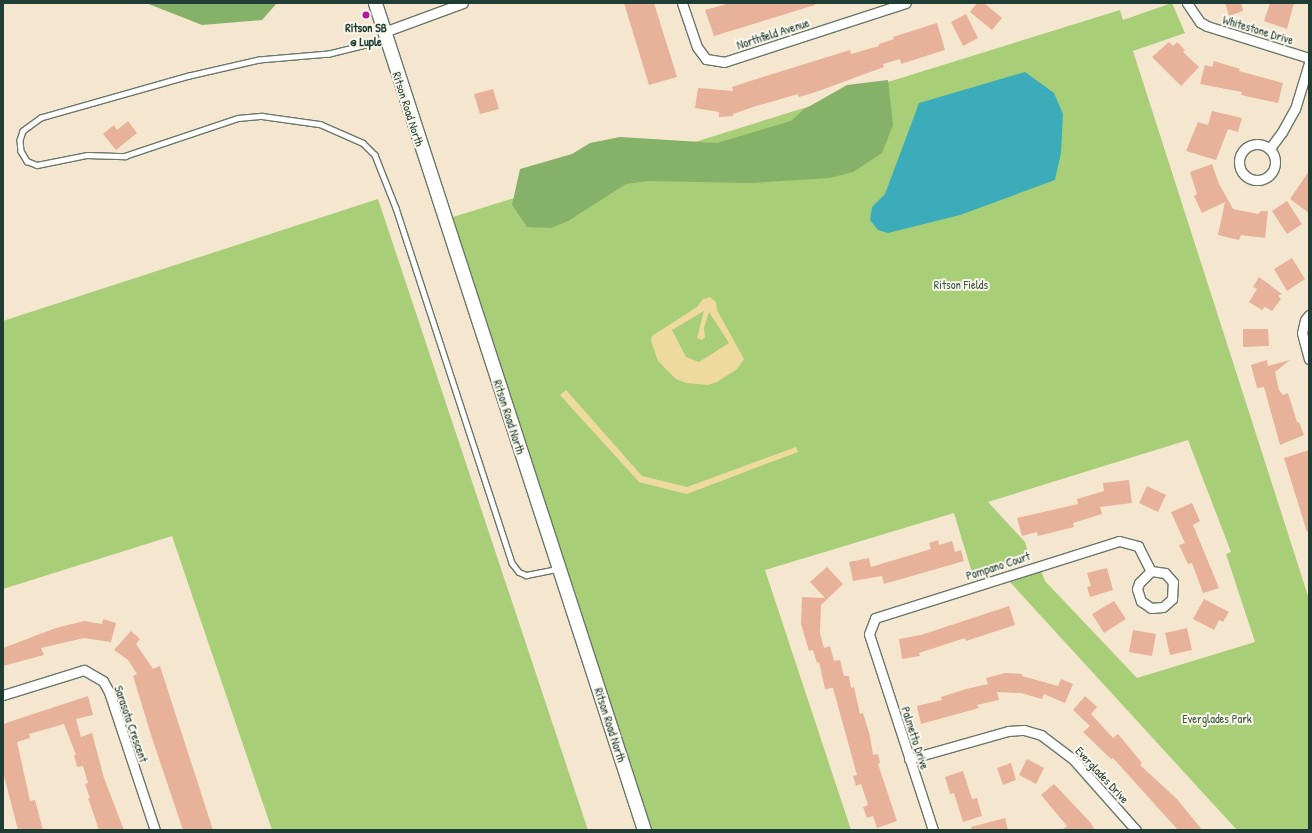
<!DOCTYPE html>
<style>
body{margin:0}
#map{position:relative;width:1312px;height:833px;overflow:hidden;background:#f5e7cf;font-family:"Patrick Hand",sans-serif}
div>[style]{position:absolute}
.green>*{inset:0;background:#a8ce78}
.forest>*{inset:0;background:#86b168}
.sand>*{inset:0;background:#eeda9e}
.water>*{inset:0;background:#3dacba}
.building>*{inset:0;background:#e7b299}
.roads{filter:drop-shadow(1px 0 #6a786a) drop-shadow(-1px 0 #6a786a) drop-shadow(0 1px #6a786a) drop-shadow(0 -1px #6a786a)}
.lane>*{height:4.5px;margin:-2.25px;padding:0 2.25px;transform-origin:2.25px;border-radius:2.25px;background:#fff}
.street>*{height:9px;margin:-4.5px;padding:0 4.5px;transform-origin:4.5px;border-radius:4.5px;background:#fff}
.street>.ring{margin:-4.5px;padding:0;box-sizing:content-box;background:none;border:9px solid #fff;border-radius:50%}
.secondary>*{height:13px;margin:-6.5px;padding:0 6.5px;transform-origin:6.5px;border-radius:6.5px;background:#fff}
.dots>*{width:11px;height:11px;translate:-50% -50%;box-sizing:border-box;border:2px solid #fbf7ec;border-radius:50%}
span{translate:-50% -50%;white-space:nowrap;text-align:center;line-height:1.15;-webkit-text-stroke:4px #fbf7ec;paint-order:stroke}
.poi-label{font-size:12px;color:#1f3d34;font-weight:700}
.street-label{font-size:12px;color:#1f3d34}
.park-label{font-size:12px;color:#3a5a42}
.frame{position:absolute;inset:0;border:4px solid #1f3d34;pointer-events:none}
</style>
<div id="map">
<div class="green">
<i style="clip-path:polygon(1172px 3px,1185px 33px,1133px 51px,1309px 599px,1309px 830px,1237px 830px,1009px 581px,1041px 571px,1045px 581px,1137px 678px,1255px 642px,1226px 554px,1231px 552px,1188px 440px,988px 502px,1025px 542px,1030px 559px,973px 576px,954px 513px,765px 570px,851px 830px,644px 830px,559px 569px,453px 217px,1120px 10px,1123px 20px)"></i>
<i style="clip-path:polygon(378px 199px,588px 830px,272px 830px,172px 536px,3px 589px,3px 321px)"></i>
</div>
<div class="forest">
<i style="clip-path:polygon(146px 3px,277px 3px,262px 20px,202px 25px)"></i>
<i style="clip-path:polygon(888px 80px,893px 125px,882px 153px,853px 172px,830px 178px,751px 183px,648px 181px,626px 184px,568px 221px,551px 228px,527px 227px,512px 205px,520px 169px,572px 154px,590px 143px,620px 137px,717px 143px,791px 121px,803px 110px,847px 85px)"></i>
</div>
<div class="sand">
<i style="clip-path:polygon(evenodd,710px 297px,716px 302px,717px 310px,744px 359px,737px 369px,717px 382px,708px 385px,686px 383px,676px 379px,658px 361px,651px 341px,652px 336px,697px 307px,703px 299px,710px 297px,704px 311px,697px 338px,702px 340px,705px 337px,704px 328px,709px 312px,729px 343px,699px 362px,686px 357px,672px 330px,704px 311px)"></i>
<i style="clip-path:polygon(566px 390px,642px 476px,687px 487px,796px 447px,798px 452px,687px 494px,639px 482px,560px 395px)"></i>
</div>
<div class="water">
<i style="clip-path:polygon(1025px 72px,1054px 93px,1063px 114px,1061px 153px,1055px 180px,960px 215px,888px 233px,878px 230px,870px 220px,872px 207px,885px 194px,919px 103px)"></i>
</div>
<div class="building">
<i style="clip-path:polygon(624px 3px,654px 3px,677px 77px,649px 85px)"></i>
<i style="clip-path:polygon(730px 3px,815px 3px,815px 5px,714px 36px,705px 10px)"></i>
<i style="clip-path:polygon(977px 3px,984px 3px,1002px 18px,992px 30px,970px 12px)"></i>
<i style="clip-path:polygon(1225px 3px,1241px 3px,1243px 11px,1229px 16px)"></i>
<i style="clip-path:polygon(1270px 3px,1294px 3px,1287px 29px,1264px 21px)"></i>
<i style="clip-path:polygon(966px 14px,978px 38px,963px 46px,951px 22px)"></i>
<i style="clip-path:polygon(937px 23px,945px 50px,901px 64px,900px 59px,883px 64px,884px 67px,813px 93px,799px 97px,798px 94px,753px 107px,733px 114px,733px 116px,719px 117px,719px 112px,695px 108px,698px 88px,733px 91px,732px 87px,747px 82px,850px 50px,851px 54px,879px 46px,879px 44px,894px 39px,893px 37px)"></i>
<i style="clip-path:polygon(1169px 42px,1173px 46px,1177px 42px,1185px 50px,1183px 52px,1199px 67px,1181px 86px,1152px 57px)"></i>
<i style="clip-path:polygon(1214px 61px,1240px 69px,1239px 71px,1283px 83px,1278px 103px,1241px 95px,1242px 92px,1200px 84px,1205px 65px,1212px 67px)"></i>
<i style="clip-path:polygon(493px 89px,499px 109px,480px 114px,474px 94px)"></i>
<i style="clip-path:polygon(1212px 111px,1242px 118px,1238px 132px,1228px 129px,1216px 160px,1186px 151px,1198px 122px,1208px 125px)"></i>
<i style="clip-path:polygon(128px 121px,137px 133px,116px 150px,103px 134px,114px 125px,117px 130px)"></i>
<i style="clip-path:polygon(1212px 164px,1219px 184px,1233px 209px,1258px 214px,1261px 211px,1268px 211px,1265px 238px,1241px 235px,1239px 240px,1218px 235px,1225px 202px,1202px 213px,1194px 196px,1197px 194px,1190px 172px)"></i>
<i style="clip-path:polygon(1309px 171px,1309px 213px,1290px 199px)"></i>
<i style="clip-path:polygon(1287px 201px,1302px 224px,1287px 234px,1272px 211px)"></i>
<i style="clip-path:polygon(1292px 258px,1305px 279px,1287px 291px,1274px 269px)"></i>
<i style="clip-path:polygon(1259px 277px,1282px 294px,1278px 296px,1281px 299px,1272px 311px,1265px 307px,1262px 310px,1249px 302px,1257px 289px,1253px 287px)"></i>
<i style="clip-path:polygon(1243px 329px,1268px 329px,1269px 346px,1243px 347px)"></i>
<i style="clip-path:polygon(1267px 360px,1268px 366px,1290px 360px,1275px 372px,1279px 390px,1283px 395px,1288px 393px,1297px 422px,1299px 422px,1304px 435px,1280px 445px,1264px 387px,1257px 388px,1251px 365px)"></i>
<i style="clip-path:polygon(1309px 450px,1309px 531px,1307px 532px,1284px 458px)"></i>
<i style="clip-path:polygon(1129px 480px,1132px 503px,1100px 507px,1102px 514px,1073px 523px,1074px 527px,1038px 536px,1037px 532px,1022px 536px,1017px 518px,1078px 504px,1077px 499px,1104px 491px,1103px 483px)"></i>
<i style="clip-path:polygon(1147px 486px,1166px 495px,1158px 512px,1139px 503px)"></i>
<i style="clip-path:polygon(1192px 503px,1200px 521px,1193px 525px,1219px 588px,1203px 593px,1192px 563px,1188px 564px,1179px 545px,1185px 543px,1171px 512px)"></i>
<i style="clip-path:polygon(938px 540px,939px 545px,952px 541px,955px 552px,961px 550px,964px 561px,884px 584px,882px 576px,853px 581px,849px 562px,869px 558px,871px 567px,931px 549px,929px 543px)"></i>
<i style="clip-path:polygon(827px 567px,843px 584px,821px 605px,820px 633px,824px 648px,830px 646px,834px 661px,840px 660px,844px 676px,849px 676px,851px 688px,854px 687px,860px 714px,863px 713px,870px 736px,873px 755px,878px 754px,880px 763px,878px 764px,897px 821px,877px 828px,873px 816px,867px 818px,863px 807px,868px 805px,861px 784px,856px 786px,853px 776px,857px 775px,833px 688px,825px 689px,819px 662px,817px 663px,813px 650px,809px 651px,801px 624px,802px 597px,825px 598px,810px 582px)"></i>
<i style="clip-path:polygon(1107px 568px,1113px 590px,1090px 597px,1087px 587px,1091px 586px,1087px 573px)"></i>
<i style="clip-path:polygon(1204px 599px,1229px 612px,1223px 622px,1219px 620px,1214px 630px,1193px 619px)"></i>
<i style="clip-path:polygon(1114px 601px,1126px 619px,1104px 633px,1092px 614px)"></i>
<i style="clip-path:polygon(1009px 606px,1015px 625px,966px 641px,965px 638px,919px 653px,920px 656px,902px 659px,899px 639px,921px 635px)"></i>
<i style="clip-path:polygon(103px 619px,116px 623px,111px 642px,84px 638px,41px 648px,44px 655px,3px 666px,3px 648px,56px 628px,84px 621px,102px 624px)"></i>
<i style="clip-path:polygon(1187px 628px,1192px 650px,1170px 655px,1165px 633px)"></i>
<i style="clip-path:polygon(1133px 630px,1156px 634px,1152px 656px,1129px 652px)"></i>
<i style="clip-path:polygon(131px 631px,140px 639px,136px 644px,153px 669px,160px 666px,213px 830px,183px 830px,152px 738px,133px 676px,137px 674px,128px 660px,114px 650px)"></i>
<i style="clip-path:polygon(1005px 673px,1022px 674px,1022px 676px,1058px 686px,1061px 679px,1073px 684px,1065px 703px,1044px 694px,1042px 699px,1021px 693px,997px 692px,999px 700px,977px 705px,979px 708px,921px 724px,917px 706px,942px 700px,941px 697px,966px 689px,988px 684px,986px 678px)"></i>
<i style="clip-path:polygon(88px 696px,93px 715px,76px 719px,81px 737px,92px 733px,104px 778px,124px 830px,99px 830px,88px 798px,90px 798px,85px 784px,88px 783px,83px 766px,77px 767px,74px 755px,76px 755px,64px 724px,29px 734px,30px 738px,17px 742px,30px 801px,35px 800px,43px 830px,18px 830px,3px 772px,3px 724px)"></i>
<i style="clip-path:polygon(1085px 696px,1097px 707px,1091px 714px,1113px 738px,1118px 734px,1142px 763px,1140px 765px,1177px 799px,1202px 830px,1178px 830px,1113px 758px,1111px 759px,1083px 732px,1090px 726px,1073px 710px)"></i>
<i style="clip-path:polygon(1027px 759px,1044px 768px,1036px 784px,1019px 775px)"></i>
<i style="clip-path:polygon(1011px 763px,1016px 780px,1003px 785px,997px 768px)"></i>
<i style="clip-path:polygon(963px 771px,972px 799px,977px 798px,982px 816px,963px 822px,954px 793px,950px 794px,945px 777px)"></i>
<i style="clip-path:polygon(1054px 784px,1090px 822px,1095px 830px,1062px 830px,1067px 826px,1041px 795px)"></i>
<i style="clip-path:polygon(1005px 818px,1008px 830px,972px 830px,971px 827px)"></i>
</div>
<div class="roads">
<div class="lane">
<i style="left:386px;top:40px;width:59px;rotate:166.2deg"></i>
<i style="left:329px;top:54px;width:70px;rotate:175.1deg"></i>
<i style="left:259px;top:60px;width:72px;rotate:167.1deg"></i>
<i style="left:189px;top:76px;width:154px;rotate:164.2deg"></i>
<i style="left:41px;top:118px;width:22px;rotate:144deg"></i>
<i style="left:23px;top:131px;width:9px;rotate:108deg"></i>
<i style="left:20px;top:140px;width:11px;rotate:85deg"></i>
<i style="left:21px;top:151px;width:12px;rotate:59deg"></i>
<i style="left:27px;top:161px;width:11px;rotate:22deg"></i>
<i style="left:37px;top:165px;width:51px;rotate:-11.3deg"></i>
<i style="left:87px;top:155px;width:38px;rotate:2deg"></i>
<i style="left:125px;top:156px;width:119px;rotate:-18.6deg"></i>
<i style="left:238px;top:118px;width:24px;rotate:-5deg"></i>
<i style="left:262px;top:116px;width:59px;rotate:7.9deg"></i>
<i style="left:320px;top:124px;width:47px;rotate:23.8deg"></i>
<i style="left:363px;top:143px;width:17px;rotate:45deg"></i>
<i style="left:375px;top:155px;width:57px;rotate:68.4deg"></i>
<i style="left:396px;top:208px;width:373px;rotate:71.9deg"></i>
<i style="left:512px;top:563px;width:11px;rotate:52deg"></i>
<i style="left:519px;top:572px;width:8px;rotate:23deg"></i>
<i style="left:526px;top:575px;width:32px;rotate:-11deg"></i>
</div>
<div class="street">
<i style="left:682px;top:3px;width:46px;rotate:71.2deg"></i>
<i style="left:697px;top:47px;width:15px;rotate:53deg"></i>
<i style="left:706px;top:59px;width:18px;rotate:9deg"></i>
<i style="left:724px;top:62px;width:191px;rotate:-18deg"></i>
<i style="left:1187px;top:3px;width:23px;rotate:56deg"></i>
<i style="left:1200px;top:22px;width:8px;rotate:30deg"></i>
<i style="left:1207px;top:26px;width:107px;rotate:17.4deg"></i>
<i style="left:384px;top:32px;width:84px;rotate:-20.2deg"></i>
<i class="ring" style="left:1239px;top:144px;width:27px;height:27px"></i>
<i style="left:1270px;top:148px;width:20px;rotate:-53deg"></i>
<i style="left:1282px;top:132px;width:26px;rotate:-61deg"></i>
<i style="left:1295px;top:109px;width:48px;rotate:-73.1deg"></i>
<i style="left:1309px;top:315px;width:6px;rotate:129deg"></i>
<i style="left:1305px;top:320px;width:13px;rotate:103deg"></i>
<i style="left:1302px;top:333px;width:27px;rotate:75deg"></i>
<i style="left:3px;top:695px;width:85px;rotate:-17.2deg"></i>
<i style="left:84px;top:670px;width:22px;rotate:30deg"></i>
<i style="left:103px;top:681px;width:13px;rotate:61deg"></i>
<i style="left:109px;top:692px;width:145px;rotate:71.6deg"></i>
<i style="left:909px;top:759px;width:103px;rotate:-15.8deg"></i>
<i style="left:1008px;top:731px;width:16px;rotate:-4deg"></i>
<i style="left:1024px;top:730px;width:18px;rotate:16deg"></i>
<i style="left:1041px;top:735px;width:39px;rotate:37deg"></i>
<i style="left:1072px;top:758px;width:96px;rotate:48.4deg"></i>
<i style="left:933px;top:830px;width:206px;rotate:-108.1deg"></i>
<i style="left:869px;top:634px;width:17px;rotate:-69deg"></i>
<i style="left:875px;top:618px;width:256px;rotate:-17.5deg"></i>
<i style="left:1119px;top:541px;width:20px;rotate:15deg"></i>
<i style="left:1138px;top:546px;width:28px;rotate:63deg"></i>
<i style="left:1151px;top:571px;width:17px;rotate:135deg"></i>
<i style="left:1139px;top:583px;width:6px;rotate:108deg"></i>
<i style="left:1137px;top:589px;width:13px;rotate:72deg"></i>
<i style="left:1141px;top:601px;width:12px;rotate:35deg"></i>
<i style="left:1151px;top:608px;width:12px;rotate:-5deg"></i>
<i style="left:1163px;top:607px;width:12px;rotate:-42deg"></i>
<i style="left:1172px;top:599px;width:17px;rotate:-87deg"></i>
<i style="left:1173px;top:582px;width:12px;rotate:-132deg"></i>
<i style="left:1165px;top:573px;width:14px;rotate:-172deg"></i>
</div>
<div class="secondary">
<i style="left:375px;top:3px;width:870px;rotate:71.98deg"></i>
</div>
</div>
<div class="dots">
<i style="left:366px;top:15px;background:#b5179e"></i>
</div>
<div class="poi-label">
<span style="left:366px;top:35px">Ritson SB<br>@ Luple</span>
</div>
<div class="street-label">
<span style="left:1258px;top:30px;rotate:17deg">Whitestone Drive</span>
<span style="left:773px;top:34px;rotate:-18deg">Northfield Avenue</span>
<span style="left:408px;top:109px;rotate:72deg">Ritson Road North</span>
<span style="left:509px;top:417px;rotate:72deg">Ritson Road North</span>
<span style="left:998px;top:566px;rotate:-18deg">Pompano Court</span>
<span style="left:131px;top:724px;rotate:71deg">Sarasota Crescent</span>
<span style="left:610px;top:725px;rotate:72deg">Ritson Road North</span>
<span style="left:915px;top:738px;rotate:72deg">Palmetto Drive</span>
<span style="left:1102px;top:775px;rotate:47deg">Everglades Drive</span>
</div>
<div class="park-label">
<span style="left:961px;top:285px">Ritson Fields</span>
<span style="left:1217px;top:719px">Everglades Park</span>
</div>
<div class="frame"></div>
</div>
